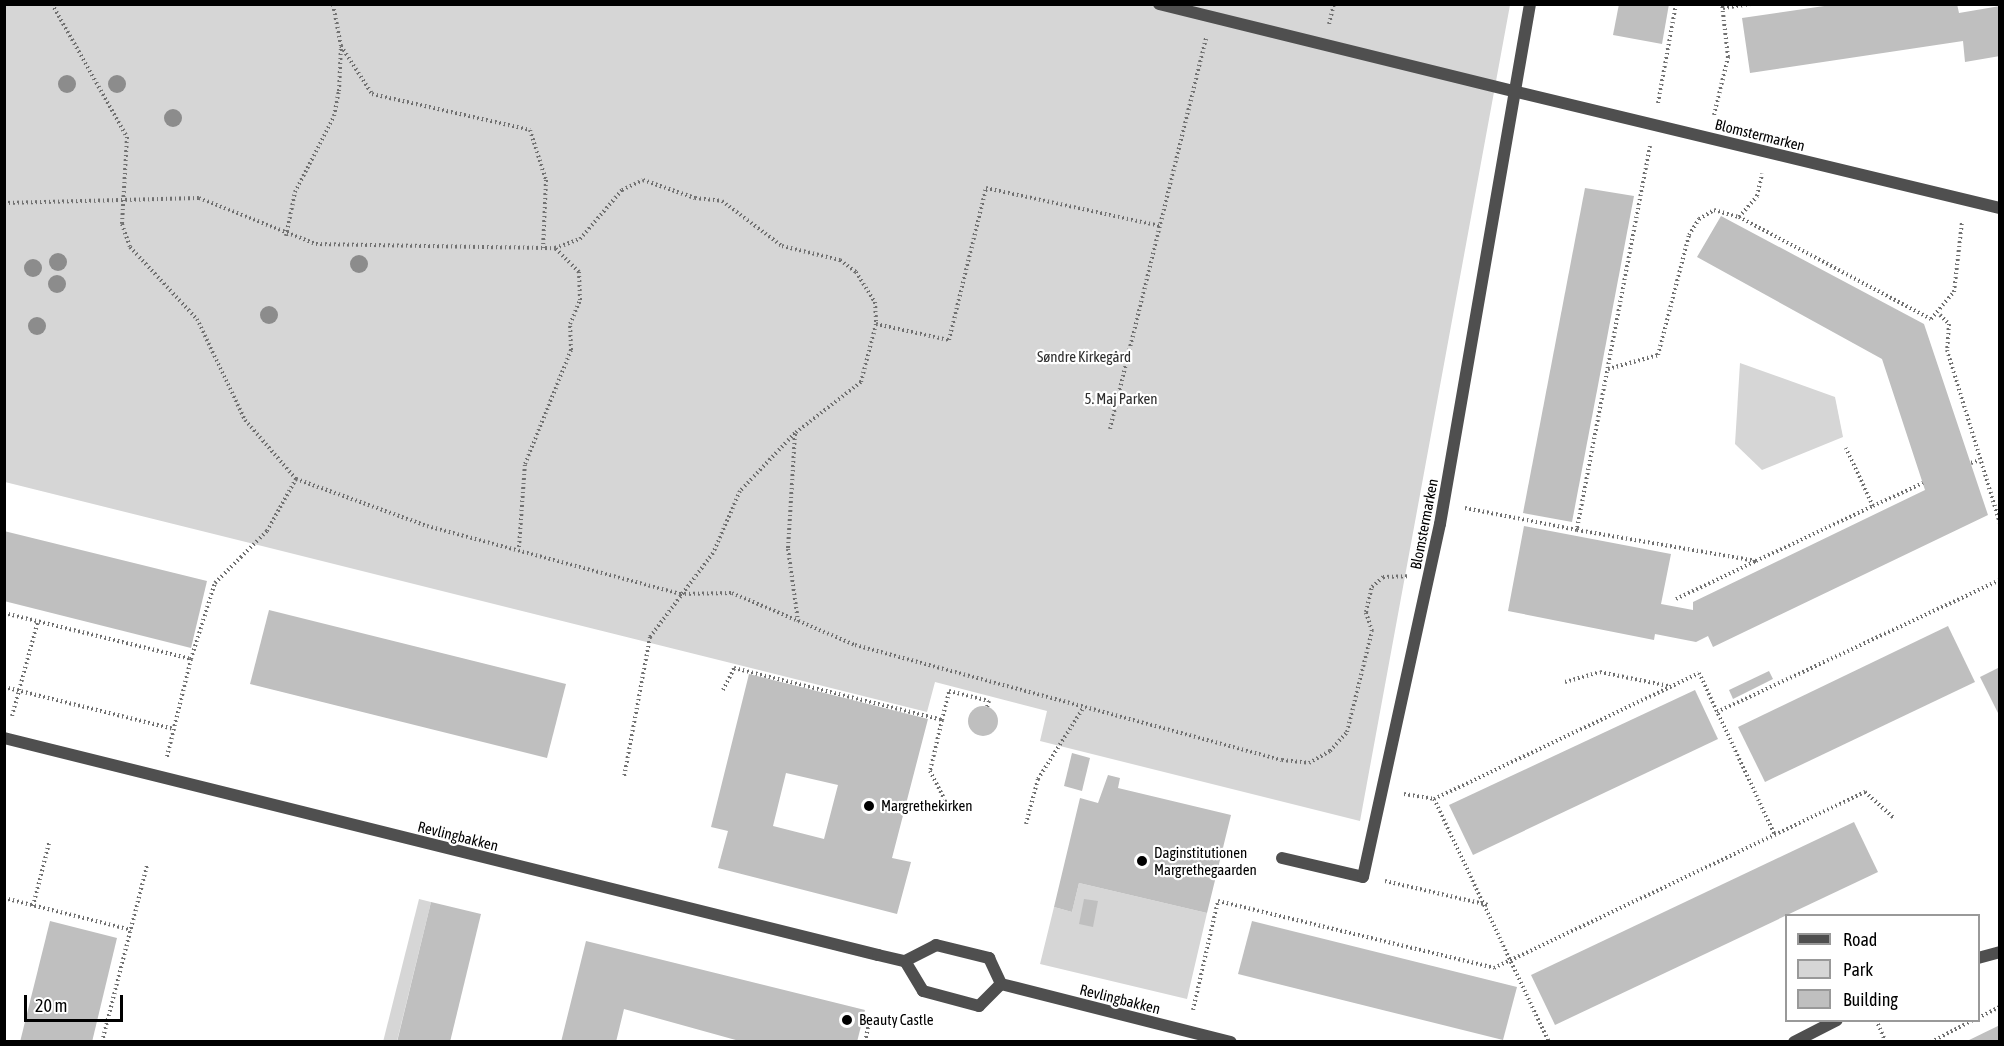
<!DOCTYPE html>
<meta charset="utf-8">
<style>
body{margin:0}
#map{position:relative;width:2004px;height:1046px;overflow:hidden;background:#fff;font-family:"Asap Condensed",sans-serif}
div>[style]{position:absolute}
.green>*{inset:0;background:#d6d6d6}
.building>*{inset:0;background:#bfbfbf}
.round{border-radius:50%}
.path>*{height:4px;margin-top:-2px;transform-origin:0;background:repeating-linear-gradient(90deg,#717171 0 1.5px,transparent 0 4.5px)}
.service>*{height:12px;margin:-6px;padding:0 6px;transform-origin:6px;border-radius:6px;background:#4f4f4f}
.minor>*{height:12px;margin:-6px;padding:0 6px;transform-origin:6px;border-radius:6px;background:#4f4f4f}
.trees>*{width:18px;height:18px;margin:-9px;border-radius:50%;background:#8c8c8c}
.dots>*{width:16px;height:16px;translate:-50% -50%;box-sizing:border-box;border:3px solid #fff;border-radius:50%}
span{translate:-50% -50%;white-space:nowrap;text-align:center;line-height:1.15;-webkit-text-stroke:4.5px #fff;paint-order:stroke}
.street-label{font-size:15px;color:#000}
.park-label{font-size:15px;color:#2d2d2d}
.poi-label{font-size:15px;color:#000}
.left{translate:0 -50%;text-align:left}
.frame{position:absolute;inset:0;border:6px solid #000;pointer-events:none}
.legend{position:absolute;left:1785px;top:914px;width:195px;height:108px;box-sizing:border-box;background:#fff;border:2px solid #999;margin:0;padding:8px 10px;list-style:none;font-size:18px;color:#000}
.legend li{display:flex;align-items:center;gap:12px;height:30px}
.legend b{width:30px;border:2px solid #999}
.scale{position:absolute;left:24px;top:995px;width:99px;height:27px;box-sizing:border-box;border:3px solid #000;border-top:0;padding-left:8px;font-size:18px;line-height:21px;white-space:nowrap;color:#000;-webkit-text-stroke:4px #fff;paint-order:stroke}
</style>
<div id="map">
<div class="green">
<i style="clip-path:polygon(5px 5px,1510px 5px,1360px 821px,1040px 741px,1047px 711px,935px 682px,927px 712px,5px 482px)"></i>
<i style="clip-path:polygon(1740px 363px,1835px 397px,1843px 437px,1762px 470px,1735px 444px)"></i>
<i style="clip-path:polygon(1079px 883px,1207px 913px,1187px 999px,1040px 964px,1054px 907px,1072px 912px)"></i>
<i style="clip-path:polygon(419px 899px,431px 902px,397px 1041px,383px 1042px)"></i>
</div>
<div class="building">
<i style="clip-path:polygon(1619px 4px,1669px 4px,1662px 44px,1613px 35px)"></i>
<i style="clip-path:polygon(1838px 4px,1957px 4px,1959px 13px,2000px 6px,2000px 56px,1965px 62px,1963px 41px,1750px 73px,1742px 18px)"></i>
<i style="clip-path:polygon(1585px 188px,1634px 196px,1572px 522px,1523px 513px)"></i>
<i style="clip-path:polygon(1721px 216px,1924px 324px,1988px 515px,1713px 647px,1708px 636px,1696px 642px,1655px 634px,1654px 640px,1508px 611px,1524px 526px,1671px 554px,1661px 604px,1693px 610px,1693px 602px,1925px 490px,1882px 359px,1697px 257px)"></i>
<i style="clip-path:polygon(4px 531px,207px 581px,191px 648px,4px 601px)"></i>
<i style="clip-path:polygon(269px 610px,566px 684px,547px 758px,250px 684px)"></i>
<i style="clip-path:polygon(1948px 626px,1975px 682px,1765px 782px,1738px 727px)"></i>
<i style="clip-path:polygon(2000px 667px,2000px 717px,1980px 677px)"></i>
<i style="clip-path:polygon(1769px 671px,1773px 679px,1733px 699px,1729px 690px)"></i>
<i style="clip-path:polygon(evenodd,749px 674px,928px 719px,892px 858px,911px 862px,897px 914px,718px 868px,728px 831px,711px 827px,749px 674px,786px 773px,838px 785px,824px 839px,773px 826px,786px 773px)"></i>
<i style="clip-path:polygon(1695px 690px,1718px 739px,1473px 855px,1449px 805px)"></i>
<i class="round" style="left:968px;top:706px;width:30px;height:30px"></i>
<i style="clip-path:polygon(1072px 753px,1090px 758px,1082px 791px,1064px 786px)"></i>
<i style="clip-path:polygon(1108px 775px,1120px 778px,1118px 788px,1231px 815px,1207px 913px,1079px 883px,1072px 912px,1054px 907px,1080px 798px,1098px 803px)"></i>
<i style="clip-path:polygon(1854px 822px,1878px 872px,1555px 1025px,1531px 975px)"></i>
<i style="clip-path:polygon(1084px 899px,1098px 901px,1093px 927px,1079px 924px)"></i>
<i style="clip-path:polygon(431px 902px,481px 914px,450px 1042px,397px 1042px)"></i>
<i style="clip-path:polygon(50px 921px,117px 938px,92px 1042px,20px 1042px)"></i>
<i style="clip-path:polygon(1252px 921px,1517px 987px,1503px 1040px,1238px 974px)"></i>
<i style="clip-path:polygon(586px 941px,865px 1010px,857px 1042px,743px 1042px,624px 1009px,616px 1042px,561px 1042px)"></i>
<i style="clip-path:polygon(2000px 1025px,2000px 1042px,1965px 1042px)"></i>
</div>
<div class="path">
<i style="left:52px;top:4px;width:153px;rotate:60.6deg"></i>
<i style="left:127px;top:137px;width:87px;rotate:93.3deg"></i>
<i style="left:122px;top:224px;width:24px;rotate:71deg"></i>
<i style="left:130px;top:247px;width:98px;rotate:47.1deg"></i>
<i style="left:197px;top:319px;width:112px;rotate:64.6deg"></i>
<i style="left:245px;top:420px;width:78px;rotate:49.2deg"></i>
<i style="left:296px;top:479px;width:139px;rotate:19.7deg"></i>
<i style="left:427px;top:526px;width:262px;rotate:15deg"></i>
<i style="left:680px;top:594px;width:52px;rotate:-1.1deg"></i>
<i style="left:732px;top:593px;width:134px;rotate:22.9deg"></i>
<i style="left:855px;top:645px;width:442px;rotate:15.1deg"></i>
<i style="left:1282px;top:760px;width:27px;rotate:6deg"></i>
<i style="left:1309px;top:763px;width:24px;rotate:-30deg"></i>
<i style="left:1330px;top:751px;width:25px;rotate:-48deg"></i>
<i style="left:1347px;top:732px;width:104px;rotate:-76.1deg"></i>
<i style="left:1372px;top:631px;width:20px;rotate:-108deg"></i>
<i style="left:1366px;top:612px;width:26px;rotate:-77deg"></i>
<i style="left:1372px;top:587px;width:15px;rotate:-42deg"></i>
<i style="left:1383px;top:577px;width:24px;rotate:-2deg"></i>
<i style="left:1723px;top:8px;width:28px;rotate:-8deg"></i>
<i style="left:1329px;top:24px;width:21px;rotate:-76deg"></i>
<i style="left:341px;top:46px;width:57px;rotate:57.1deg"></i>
<i style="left:372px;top:94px;width:162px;rotate:12.8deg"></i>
<i style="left:530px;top:130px;width:52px;rotate:72.3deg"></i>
<i style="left:546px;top:180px;width:68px;rotate:92.5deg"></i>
<i style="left:1658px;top:103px;width:101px;rotate:-79.7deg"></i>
<i style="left:1714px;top:115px;width:60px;rotate:-76.4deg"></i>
<i style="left:1728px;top:57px;width:53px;rotate:-96.5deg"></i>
<i style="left:1650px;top:146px;width:391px;rotate:100.8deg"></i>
<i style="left:1577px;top:530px;width:182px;rotate:9.8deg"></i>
<i style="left:1756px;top:561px;width:129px;rotate:-25.2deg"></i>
<i style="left:1873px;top:506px;width:64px;rotate:-115deg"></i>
<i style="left:4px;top:203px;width:195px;rotate:-1.5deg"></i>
<i style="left:199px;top:198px;width:126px;rotate:21.5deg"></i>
<i style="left:316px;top:244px;width:239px;rotate:1deg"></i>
<i style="left:555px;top:248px;width:27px;rotate:-20deg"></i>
<i style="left:580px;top:239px;width:65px;rotate:-49.4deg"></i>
<i style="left:622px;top:190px;width:23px;rotate:-25deg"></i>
<i style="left:643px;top:180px;width:55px;rotate:19.1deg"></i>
<i style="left:695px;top:198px;width:27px;rotate:6deg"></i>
<i style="left:722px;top:201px;width:75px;rotate:36.9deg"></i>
<i style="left:782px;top:246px;width:60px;rotate:13.6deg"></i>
<i style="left:840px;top:260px;width:20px;rotate:37deg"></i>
<i style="left:856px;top:272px;width:36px;rotate:58deg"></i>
<i style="left:875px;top:302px;width:22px;rotate:87deg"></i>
<i style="left:876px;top:324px;width:60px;rotate:104.5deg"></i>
<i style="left:861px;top:382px;width:83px;rotate:142.3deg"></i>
<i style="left:795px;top:433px;width:80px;rotate:133.5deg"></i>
<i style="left:740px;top:491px;width:68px;rotate:113.5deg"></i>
<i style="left:713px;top:553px;width:105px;rotate:126.9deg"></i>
<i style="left:650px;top:637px;width:142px;rotate:100.5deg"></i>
<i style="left:1739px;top:217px;width:28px;rotate:-49deg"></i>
<i style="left:1757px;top:196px;width:23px;rotate:-77deg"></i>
<i style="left:286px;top:236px;width:45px;rotate:-78.4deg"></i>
<i style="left:295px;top:192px;width:85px;rotate:-62.8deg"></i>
<i style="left:334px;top:116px;width:25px;rotate:-79deg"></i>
<i style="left:339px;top:91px;width:45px;rotate:-87.5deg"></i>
<i style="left:341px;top:46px;width:43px;rotate:-100.8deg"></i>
<i style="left:1940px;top:315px;width:13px;rotate:45deg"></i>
<i style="left:1949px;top:324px;width:26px;rotate:94deg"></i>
<i style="left:1947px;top:350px;width:181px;rotate:73deg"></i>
<i style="left:876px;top:324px;width:75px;rotate:12.4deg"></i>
<i style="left:949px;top:340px;width:156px;rotate:-76.3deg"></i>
<i style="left:986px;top:188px;width:178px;rotate:12.3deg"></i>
<i style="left:1608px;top:369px;width:52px;rotate:-15.6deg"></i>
<i style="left:1658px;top:355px;width:124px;rotate:-75.5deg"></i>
<i style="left:1689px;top:235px;width:19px;rotate:-58deg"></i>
<i style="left:1699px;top:219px;width:17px;rotate:-31deg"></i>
<i style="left:1714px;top:210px;width:26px;rotate:16deg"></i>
<i style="left:1739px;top:217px;width:217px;rotate:28deg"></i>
<i style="left:1931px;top:319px;width:35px;rotate:-50deg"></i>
<i style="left:1954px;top:292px;width:70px;rotate:-83.5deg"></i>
<i style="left:1110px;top:429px;width:404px;rotate:-76.2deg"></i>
<i style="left:795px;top:434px;width:115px;rotate:93.5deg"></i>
<i style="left:788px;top:549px;width:73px;rotate:82.1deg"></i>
<i style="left:1971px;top:463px;width:9px;rotate:-18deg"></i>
<i style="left:1873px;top:506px;width:55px;rotate:-24.7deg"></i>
<i style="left:1465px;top:508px;width:114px;rotate:11.1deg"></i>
<i style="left:519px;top:547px;width:83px;rotate:-85.9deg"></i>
<i style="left:525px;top:464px;width:123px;rotate:-68deg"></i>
<i style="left:571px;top:350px;width:26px;rotate:-92deg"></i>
<i style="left:570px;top:324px;width:26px;rotate:-67deg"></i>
<i style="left:580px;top:300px;width:28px;rotate:-92deg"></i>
<i style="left:579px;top:272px;width:34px;rotate:-135deg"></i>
<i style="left:1676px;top:599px;width:89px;rotate:-25.4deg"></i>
<i style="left:4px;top:613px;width:193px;rotate:13.8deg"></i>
<i style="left:191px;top:659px;width:101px;rotate:103.8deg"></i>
<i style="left:191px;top:659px;width:80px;rotate:-72.5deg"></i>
<i style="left:215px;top:583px;width:74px;rotate:-45deg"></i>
<i style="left:267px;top:531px;width:60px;rotate:-60.9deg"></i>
<i style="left:1565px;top:682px;width:36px;rotate:-16deg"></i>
<i style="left:1600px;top:672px;width:70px;rotate:11.5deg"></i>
<i style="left:4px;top:687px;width:175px;rotate:13.9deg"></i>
<i style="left:723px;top:690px;width:25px;rotate:-63deg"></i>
<i style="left:734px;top:668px;width:214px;rotate:14deg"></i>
<i style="left:942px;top:720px;width:52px;rotate:103.2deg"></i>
<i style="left:930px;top:771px;width:35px;rotate:63deg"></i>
<i style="left:1717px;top:712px;width:312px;rotate:-25deg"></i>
<i style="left:12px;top:716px;width:98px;rotate:-74.7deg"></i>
<i style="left:942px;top:720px;width:30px;rotate:-76deg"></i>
<i style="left:949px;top:691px;width:41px;rotate:14deg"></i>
<i style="left:989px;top:701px;width:6px;rotate:108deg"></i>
<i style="left:1404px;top:794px;width:30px;rotate:9deg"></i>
<i style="left:1434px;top:799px;width:293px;rotate:-25.4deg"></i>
<i style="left:1699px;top:673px;width:177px;rotate:64.9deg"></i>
<i style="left:1434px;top:799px;width:269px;rotate:64.7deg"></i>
<i style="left:1026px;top:824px;width:47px;rotate:-75.1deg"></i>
<i style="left:1038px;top:779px;width:84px;rotate:-57.6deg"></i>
<i style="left:1385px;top:881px;width:106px;rotate:13.1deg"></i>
<i style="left:4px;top:898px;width:131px;rotate:14.1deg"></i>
<i style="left:33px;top:906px;width:65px;rotate:-75.7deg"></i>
<i style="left:1193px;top:1010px;width:112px;rotate:-77.1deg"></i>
<i style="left:1218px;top:901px;width:284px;rotate:13.6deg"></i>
<i style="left:1494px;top:968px;width:411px;rotate:-25.4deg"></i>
<i style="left:1865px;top:792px;width:40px;rotate:42deg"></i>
<i style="left:1978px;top:1018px;width:25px;rotate:-27deg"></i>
<i style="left:1876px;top:1020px;width:24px;rotate:66deg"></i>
<i style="left:102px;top:1042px;width:182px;rotate:-75.7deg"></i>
<i style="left:865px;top:1042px;width:24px;rotate:-78deg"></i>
<i style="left:1931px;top:1042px;width:47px;rotate:-27.6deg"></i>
</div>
<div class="service">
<i style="left:1159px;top:4px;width:365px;rotate:13.8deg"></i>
</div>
<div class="minor">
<i style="left:1513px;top:91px;width:501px;rotate:13.51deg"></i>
<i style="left:4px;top:738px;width:901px;rotate:13.94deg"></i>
<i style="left:878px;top:955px;width:28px;rotate:13deg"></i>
<i style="left:905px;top:961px;width:35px;rotate:-27deg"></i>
<i style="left:936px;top:945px;width:55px;rotate:13.8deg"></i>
<i style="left:989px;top:958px;width:29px;rotate:65deg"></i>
<i style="left:1282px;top:858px;width:83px;rotate:13.2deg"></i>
<i style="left:1363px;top:877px;width:361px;rotate:-77.7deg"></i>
<i style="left:1440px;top:524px;width:528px;rotate:-80.18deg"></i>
<i style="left:1978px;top:958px;width:23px;rotate:-15deg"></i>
<i style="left:905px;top:961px;width:35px;rotate:59deg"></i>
<i style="left:923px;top:991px;width:58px;rotate:15deg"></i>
<i style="left:979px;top:1006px;width:31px;rotate:-45deg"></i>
<i style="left:1001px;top:984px;width:237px;rotate:14.2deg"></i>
<i style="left:1794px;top:1042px;width:48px;rotate:-27.1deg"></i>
</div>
<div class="trees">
<i style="left:67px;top:84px"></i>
<i style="left:117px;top:84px"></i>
<i style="left:173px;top:118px"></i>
<i style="left:58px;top:262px"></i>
<i style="left:359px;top:264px"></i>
<i style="left:33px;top:268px"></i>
<i style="left:57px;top:284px"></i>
<i style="left:269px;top:315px"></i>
<i style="left:37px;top:326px"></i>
</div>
<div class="dots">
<i style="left:869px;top:806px;background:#000"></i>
<i style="left:1142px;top:861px;background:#000"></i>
<i style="left:847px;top:1020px;background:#000"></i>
</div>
<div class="street-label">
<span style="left:1760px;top:135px;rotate:14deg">Blomstermarken</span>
<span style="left:1424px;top:524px;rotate:-79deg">Blomstermarken</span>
<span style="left:458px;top:836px;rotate:14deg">Revlingbakken</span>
<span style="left:1120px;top:999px;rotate:14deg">Revlingbakken</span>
</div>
<div class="park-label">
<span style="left:1084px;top:357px">Søndre Kirkegård</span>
<span style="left:1121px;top:399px">5. Maj Parken</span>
</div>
<div class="poi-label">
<span class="left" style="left:881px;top:806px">Margrethekirken</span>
<span class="left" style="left:1154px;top:861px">Daginstitutionen<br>Margrethegaarden</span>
<span class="left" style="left:859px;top:1020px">Beauty Castle</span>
</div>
<div class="frame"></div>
<ul class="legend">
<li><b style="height:8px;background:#4f4f4f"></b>Road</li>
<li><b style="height:16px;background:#d6d6d6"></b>Park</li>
<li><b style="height:16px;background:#bfbfbf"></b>Building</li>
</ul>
<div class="scale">20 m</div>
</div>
